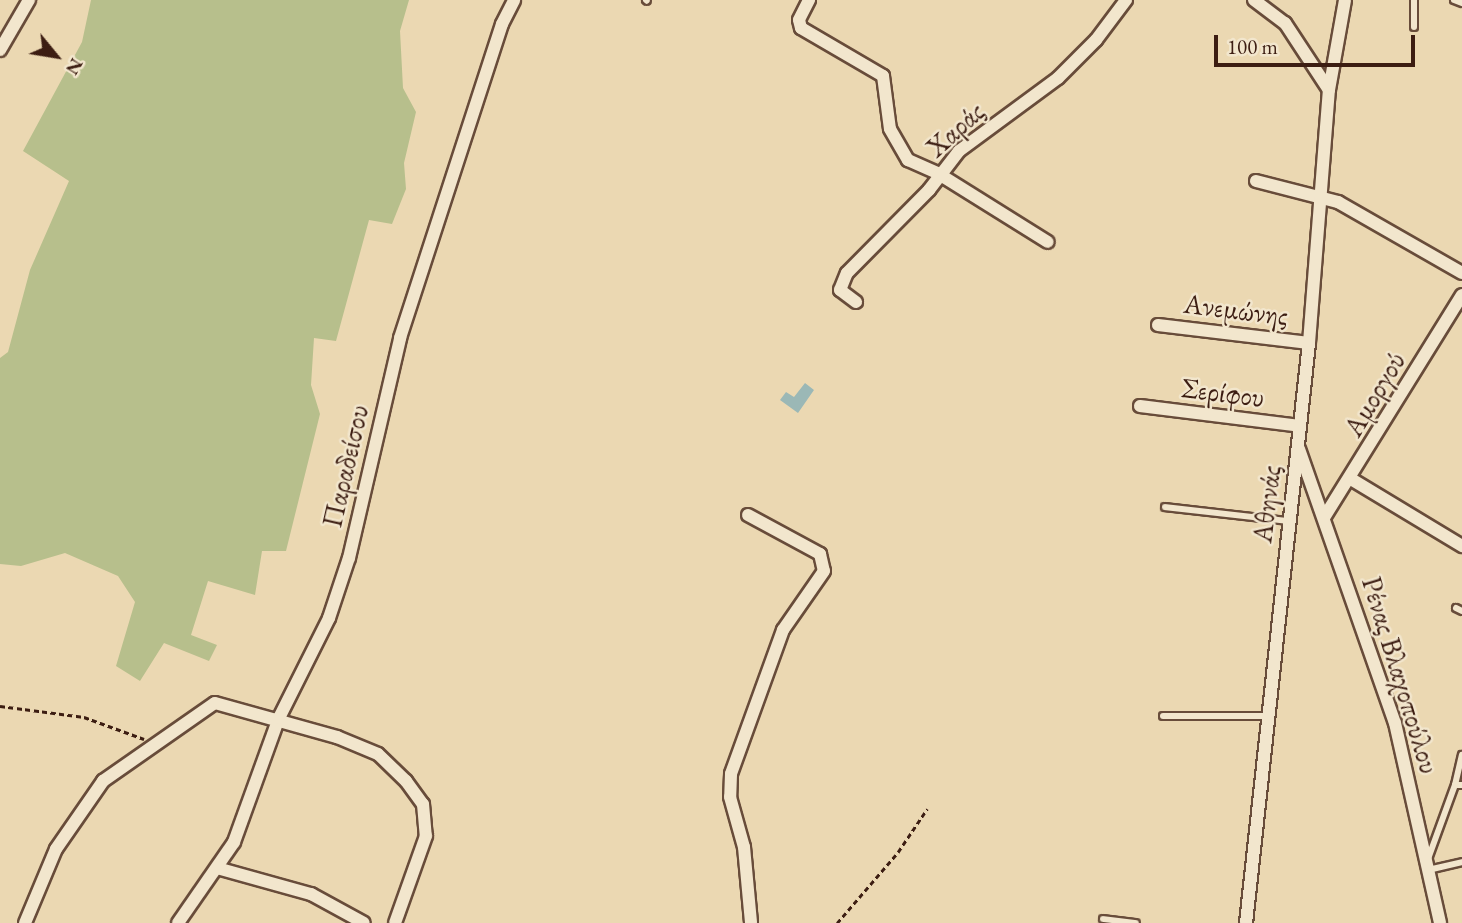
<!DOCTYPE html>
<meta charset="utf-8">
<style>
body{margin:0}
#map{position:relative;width:1462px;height:923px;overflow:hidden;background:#ebd8b2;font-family:"EB Garamond",serif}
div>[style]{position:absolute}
.green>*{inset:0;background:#b7bf8c}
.water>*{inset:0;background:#9bb8b6}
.path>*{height:2.5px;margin-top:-1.25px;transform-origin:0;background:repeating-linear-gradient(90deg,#3c1d12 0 5px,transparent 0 8.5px)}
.roads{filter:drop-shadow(2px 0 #684c3a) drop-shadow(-2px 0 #684c3a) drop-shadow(0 2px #684c3a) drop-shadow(0 -2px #684c3a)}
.lane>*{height:6px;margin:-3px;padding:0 3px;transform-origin:3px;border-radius:3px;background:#f2e6cd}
.street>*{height:12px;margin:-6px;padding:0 6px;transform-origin:6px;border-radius:6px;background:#f2e6cd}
span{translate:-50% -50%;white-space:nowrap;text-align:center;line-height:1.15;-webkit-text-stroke:5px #f2e6cd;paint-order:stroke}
.street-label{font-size:28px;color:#3c1d12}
.north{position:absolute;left:21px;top:21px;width:70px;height:70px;-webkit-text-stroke:5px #f2e6cd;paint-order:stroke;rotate:120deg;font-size:19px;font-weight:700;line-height:28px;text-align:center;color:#3c1d12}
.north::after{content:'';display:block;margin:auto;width:24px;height:32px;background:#3c1d12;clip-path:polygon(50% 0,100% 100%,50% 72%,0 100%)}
.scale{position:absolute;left:1214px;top:35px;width:201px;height:32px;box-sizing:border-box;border:4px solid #3c1d12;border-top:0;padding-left:9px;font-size:21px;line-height:24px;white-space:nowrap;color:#3c1d12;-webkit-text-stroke:5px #f2e6cd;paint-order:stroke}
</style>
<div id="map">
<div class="green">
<i style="clip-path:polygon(91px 0,409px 0,400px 31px,403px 88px,416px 112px,404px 163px,406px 189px,392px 224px,369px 220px,336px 341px,314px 338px,311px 385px,320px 414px,286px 551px,262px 551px,255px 595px,208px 581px,191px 635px,217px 645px,209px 661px,164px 643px,140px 681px,116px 666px,135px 602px,118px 576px,65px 553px,21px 566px,0 564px,0 358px,8px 352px,30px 270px,69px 181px,23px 151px,82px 42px)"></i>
</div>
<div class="water">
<i style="clip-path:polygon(805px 383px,814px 390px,798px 413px,780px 400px,786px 392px,794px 397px)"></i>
</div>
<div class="path">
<i style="left:0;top:706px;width:85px;rotate:7.5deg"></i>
<i style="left:84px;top:717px;width:64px;rotate:20.1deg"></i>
<i style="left:837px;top:923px;width:94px;rotate:-49.3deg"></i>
<i style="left:898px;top:852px;width:52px;rotate:-56deg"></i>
</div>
<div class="roads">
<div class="lane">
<i style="left:646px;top:0;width:1px;rotate:45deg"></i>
<i style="left:1414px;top:0;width:27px;rotate:90deg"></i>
<i style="left:1454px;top:0;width:9px;rotate:21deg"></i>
<i style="left:1165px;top:507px;width:124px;rotate:6.5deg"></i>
<i style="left:1456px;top:608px;width:7px;rotate:27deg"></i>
<i style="left:1163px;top:716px;width:104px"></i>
<i style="left:1455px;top:785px;width:31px;rotate:-77deg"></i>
<i style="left:1428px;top:859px;width:79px;rotate:-70deg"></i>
<i style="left:1455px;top:785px;width:7px"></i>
<i style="left:1428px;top:870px;width:35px;rotate:-13deg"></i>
<i style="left:1103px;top:919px;width:33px;rotate:7deg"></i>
</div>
<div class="street">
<i style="left:809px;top:0;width:22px;rotate:117deg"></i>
<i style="left:799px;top:20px;width:8px;rotate:76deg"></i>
<i style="left:801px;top:28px;width:95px;rotate:30.3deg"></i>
<i style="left:883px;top:76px;width:53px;rotate:82.5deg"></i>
<i style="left:890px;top:129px;width:36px;rotate:60deg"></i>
<i style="left:908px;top:160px;width:34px;rotate:24deg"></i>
<i style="left:939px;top:174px;width:128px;rotate:32deg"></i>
<i style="left:1254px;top:0;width:39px;rotate:37deg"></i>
<i style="left:1285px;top:23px;width:80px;rotate:56.7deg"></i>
<i style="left:0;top:50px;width:58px;rotate:-59.9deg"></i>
<i style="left:1256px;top:181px;width:85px;rotate:14.4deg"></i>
<i style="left:1338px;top:202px;width:143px;rotate:29.8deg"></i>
<i style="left:856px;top:302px;width:20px;rotate:-143deg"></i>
<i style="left:840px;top:290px;width:18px;rotate:-68deg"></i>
<i style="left:847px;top:273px;width:117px;rotate:-45.3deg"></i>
<i style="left:929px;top:190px;width:49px;rotate:-52.4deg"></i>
<i style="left:959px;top:151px;width:123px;rotate:-36.4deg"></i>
<i style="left:1058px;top:78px;width:54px;rotate:-45deg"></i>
<i style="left:1096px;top:40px;width:50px;rotate:-53.1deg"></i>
<i style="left:1158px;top:325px;width:152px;rotate:6.8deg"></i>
<i style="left:1140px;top:406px;width:161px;rotate:7.1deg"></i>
<i style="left:1299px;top:449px;width:290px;rotate:70.7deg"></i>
<i style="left:1395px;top:723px;width:205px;rotate:77.3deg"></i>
<i style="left:1351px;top:479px;width:130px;rotate:31.1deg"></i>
<i style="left:748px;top:515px;width:82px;rotate:28.4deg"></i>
<i style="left:820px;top:554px;width:17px;rotate:77deg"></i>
<i style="left:824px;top:571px;width:72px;rotate:124.8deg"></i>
<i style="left:783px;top:630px;width:153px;rotate:109.9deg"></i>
<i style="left:731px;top:774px;width:23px;rotate:92deg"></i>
<i style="left:730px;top:797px;width:52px;rotate:74.4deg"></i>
<i style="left:744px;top:847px;width:76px;rotate:84.7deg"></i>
<i style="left:1325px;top:516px;width:260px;rotate:-58.2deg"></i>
<i style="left:217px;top:868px;width:98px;rotate:15.5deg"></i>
<i style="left:311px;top:894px;width:60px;rotate:28.7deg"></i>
<i style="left:25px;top:923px;width:80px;rotate:-67.3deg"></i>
<i style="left:56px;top:849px;width:83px;rotate:-55.3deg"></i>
<i style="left:103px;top:781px;width:136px;rotate:-34.9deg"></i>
<i style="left:215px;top:703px;width:127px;rotate:15.6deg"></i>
<i style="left:337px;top:737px;width:44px;rotate:22.5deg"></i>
<i style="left:378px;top:754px;width:39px;rotate:44deg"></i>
<i style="left:406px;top:781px;width:29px;rotate:54deg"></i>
<i style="left:423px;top:804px;width:32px;rotate:85deg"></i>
<i style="left:426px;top:836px;width:92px;rotate:109.6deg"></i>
<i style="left:178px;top:923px;width:98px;rotate:-55.3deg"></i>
<i style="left:234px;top:842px;width:132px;rotate:-70.1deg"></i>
<i style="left:279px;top:718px;width:112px;rotate:-63.4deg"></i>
<i style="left:329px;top:618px;width:63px;rotate:-71.6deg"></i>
<i style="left:349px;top:558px;width:226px;rotate:-76.9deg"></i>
<i style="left:400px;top:338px;width:330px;rotate:-72deg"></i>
<i style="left:502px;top:24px;width:27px;rotate:-63deg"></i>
<i style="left:1246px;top:923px;width:583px;rotate:-83.8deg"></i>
<i style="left:1309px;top:343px;width:254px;rotate:-85.5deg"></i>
<i style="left:1329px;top:90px;width:91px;rotate:-79.9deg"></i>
</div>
</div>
<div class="street-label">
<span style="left:955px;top:129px;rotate:-42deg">Χαράς</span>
<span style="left:1236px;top:309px;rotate:7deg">Ανεμώνης</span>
<span style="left:1223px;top:392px;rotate:7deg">Σερίφου</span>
<span style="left:1374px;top:394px;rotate:-59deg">Αμοργού</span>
<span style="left:345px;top:466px;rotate:-77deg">Παραδείσου</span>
<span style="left:1266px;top:504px;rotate:-83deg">Αθηνάς</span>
<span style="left:1401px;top:675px;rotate:73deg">Ρένας Βλαχοπούλου</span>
</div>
<div class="north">N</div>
<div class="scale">100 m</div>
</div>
